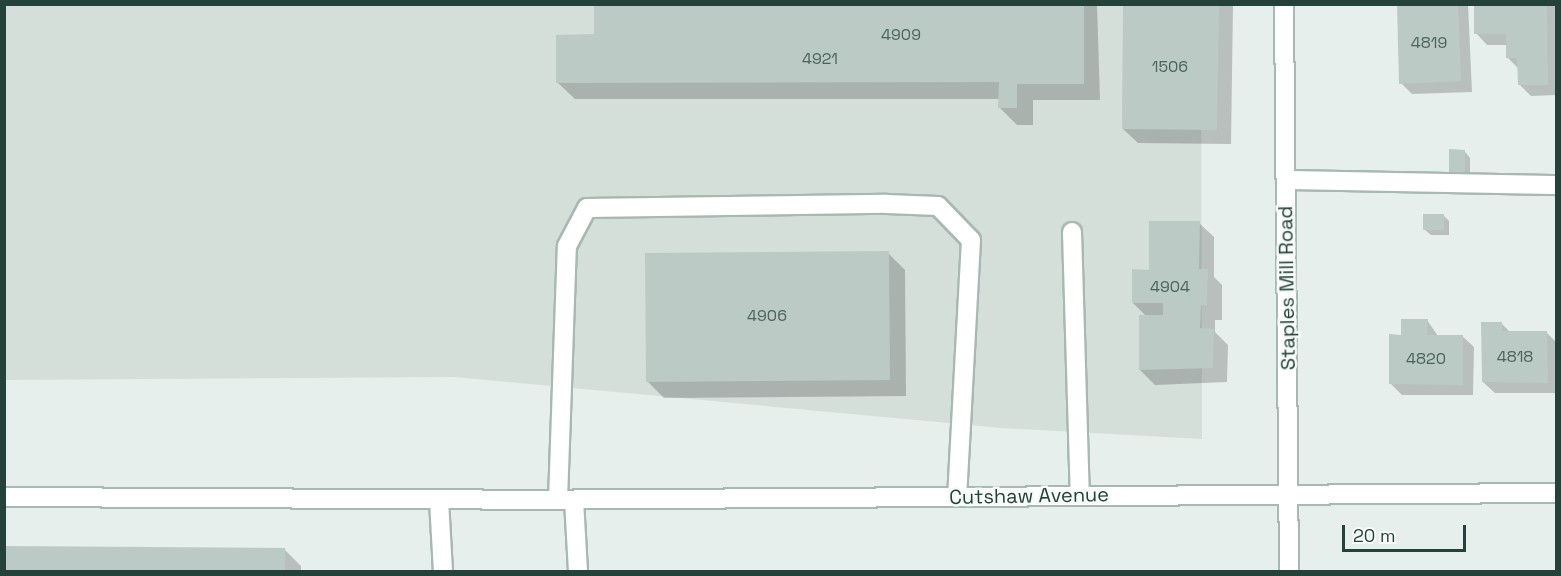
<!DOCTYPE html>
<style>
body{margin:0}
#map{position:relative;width:1561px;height:576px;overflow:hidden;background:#e6efeb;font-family:"Space Grotesk",sans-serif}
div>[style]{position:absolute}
.built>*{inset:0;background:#d4dfda}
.shadow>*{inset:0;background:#0003}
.building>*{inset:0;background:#bbcac4}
.roads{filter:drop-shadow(2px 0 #a8b8b2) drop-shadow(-2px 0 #a8b8b2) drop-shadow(0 2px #a8b8b2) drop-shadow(0 -2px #a8b8b2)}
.lane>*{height:18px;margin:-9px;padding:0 9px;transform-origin:9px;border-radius:9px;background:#fff}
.street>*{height:18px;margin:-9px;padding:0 9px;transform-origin:9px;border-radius:9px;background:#fff}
.secondary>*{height:18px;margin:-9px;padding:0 9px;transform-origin:9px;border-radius:9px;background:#fff}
span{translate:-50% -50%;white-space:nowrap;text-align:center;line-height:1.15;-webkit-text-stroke:5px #f7fbf9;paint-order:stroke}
.number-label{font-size:16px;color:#4a645c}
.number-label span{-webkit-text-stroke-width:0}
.street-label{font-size:20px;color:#24423a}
.frame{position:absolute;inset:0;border:6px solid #24423a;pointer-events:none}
.scale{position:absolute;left:1342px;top:525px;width:124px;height:27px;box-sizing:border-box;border:3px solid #24423a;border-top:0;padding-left:8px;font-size:18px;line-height:21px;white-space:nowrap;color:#24423a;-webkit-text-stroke:4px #f7fbf9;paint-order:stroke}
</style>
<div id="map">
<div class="built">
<i style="clip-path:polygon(4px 5px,1201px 5px,1202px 439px,1002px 428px,454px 377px,5px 380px)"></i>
</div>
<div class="shadow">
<i style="clip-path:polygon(595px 4px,1097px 4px,1100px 100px,1033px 100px,1033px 125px,1017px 125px,1000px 108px,1000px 99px,575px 99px,558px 83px,595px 36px)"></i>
<i style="clip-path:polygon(1125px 4px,1233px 4px,1231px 144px,1138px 143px,1123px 129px)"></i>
<i style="clip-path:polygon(1398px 4px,1468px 4px,1472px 92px,1412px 94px,1401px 83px)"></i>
<i style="clip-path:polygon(1476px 4px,1556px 4px,1556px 95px,1531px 96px,1520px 85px,1519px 69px,1508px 58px,1508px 45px,1487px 45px,1476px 33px)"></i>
<i style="clip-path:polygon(1465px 152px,1470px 158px,1470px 177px,1457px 177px,1451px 171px)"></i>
<i style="clip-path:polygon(1443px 215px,1449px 221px,1449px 235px,1431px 235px,1425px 230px)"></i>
<i style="clip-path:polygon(1199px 223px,1214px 237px,1214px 277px,1222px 285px,1222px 320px,1215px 320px,1215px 332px,1228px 345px,1227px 382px,1155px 385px,1140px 370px,1147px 317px,1133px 303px,1150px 271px)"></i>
<i style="clip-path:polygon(888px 253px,905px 270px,906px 396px,664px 398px,647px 381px)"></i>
<i style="clip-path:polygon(1427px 320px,1438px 336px,1462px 336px,1474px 347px,1473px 395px,1402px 395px,1391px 384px,1403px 336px)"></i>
<i style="clip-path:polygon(1501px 323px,1511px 333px,1547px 333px,1556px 342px,1556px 393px,1495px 393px,1483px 382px)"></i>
<i style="clip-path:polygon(284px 549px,301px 566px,301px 572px,4px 572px)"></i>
</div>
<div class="building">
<i style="clip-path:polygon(594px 4px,1084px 4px,1084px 84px,1017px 84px,1017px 108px,998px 108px,999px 82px,556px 83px,556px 35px,594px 34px)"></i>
<i style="clip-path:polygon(1123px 4px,1219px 4px,1217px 130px,1122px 129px)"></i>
<i style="clip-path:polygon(1397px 4px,1458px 4px,1461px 81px,1399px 84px)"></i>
<i style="clip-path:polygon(1474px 4px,1547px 4px,1548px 85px,1518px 85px,1517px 58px,1506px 58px,1506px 34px,1474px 34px)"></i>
<i style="clip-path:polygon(1449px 149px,1465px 150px,1465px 172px,1449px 172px)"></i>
<i style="clip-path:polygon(1423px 214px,1444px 214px,1444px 230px,1423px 230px)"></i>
<i style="clip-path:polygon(1149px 221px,1200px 221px,1199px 269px,1208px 269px,1207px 306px,1201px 305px,1200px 328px,1214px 329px,1213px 368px,1139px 370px,1139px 315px,1163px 315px,1163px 303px,1132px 303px,1132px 269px,1149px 270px)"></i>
<i style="clip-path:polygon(889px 251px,890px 380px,646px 382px,645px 253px)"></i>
<i style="clip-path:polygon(1401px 319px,1428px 319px,1427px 335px,1463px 335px,1463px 385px,1389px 384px,1389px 334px,1401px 335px)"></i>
<i style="clip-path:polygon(1481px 322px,1502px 322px,1502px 331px,1547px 331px,1548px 383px,1482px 382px)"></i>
<i style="clip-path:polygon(4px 546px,285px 548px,285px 572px,4px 572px)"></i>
</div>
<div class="roads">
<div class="lane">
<i style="left:1286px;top:180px;width:270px;rotate:1.1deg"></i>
<i style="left:1072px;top:232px;width:264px;rotate:88.3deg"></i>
<i style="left:4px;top:497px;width:497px;rotate:0.3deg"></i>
<i style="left:439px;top:500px;width:72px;rotate:86.8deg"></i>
<i style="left:558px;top:500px;width:254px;rotate:-88deg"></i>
<i style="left:567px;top:246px;width:43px;rotate:-62.2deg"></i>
<i style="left:587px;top:208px;width:300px;rotate:-0.8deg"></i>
<i style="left:887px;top:204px;width:51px;rotate:2.2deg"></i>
<i style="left:938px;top:206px;width:47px;rotate:45.9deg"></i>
<i style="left:971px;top:240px;width:257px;rotate:93.1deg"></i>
<i style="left:574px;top:500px;width:72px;rotate:86.8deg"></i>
</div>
<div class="street">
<i style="left:501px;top:500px;width:1055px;rotate:-0.38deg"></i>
</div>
<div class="secondary">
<i style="left:1284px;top:4px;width:568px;rotate:89.5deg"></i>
</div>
</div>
<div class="number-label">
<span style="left:901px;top:35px">4909</span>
<span style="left:1429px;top:43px">4819</span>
<span style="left:820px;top:59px">4921</span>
<span style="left:1170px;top:67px">1506</span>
<span style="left:1170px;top:287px">4904</span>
<span style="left:767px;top:316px">4906</span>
<span style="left:1515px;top:357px">4818</span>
<span style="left:1426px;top:359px">4820</span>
</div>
<div class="street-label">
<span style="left:1287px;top:288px;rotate:-91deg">Staples Mill Road</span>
<span style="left:1029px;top:496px;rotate:-1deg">Cutshaw Avenue</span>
</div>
<div class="frame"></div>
<div class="scale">20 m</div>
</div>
